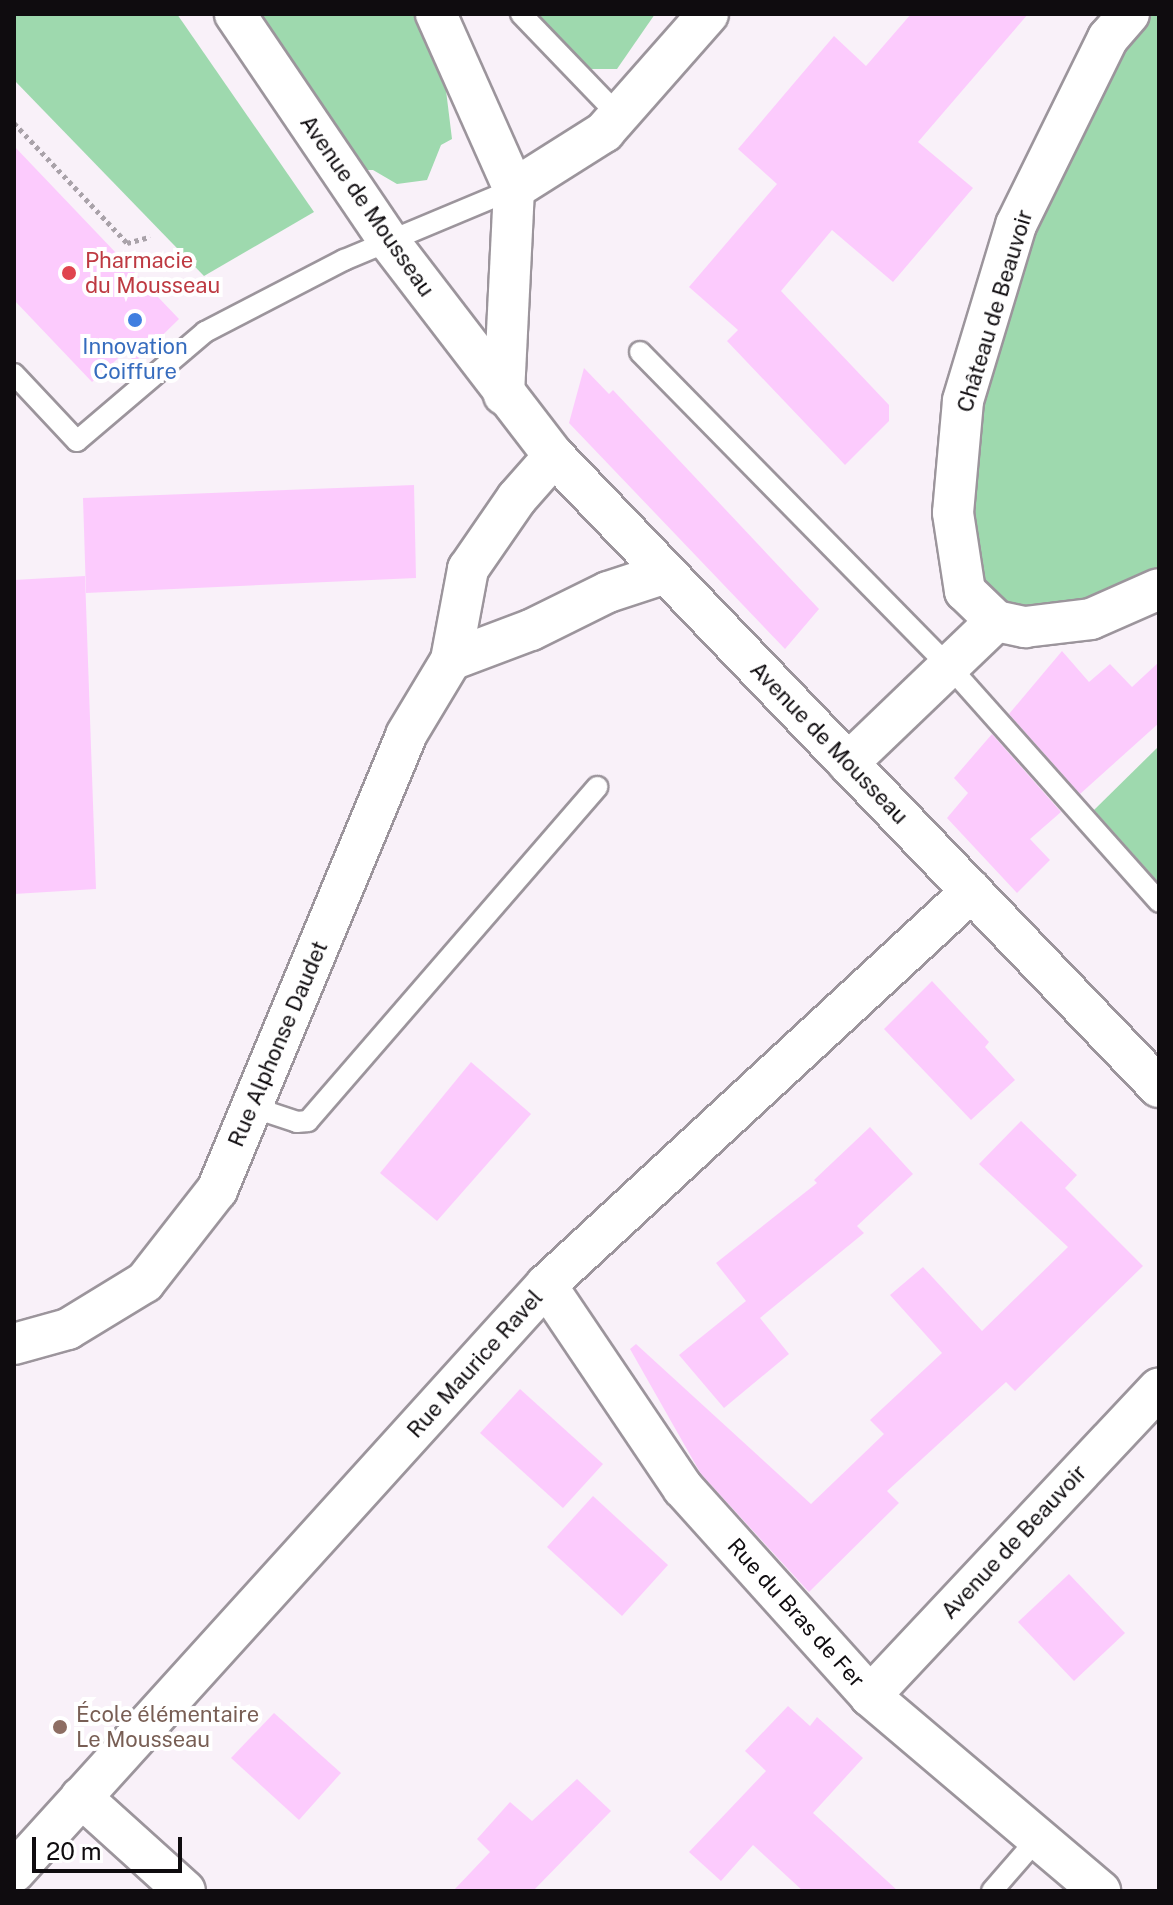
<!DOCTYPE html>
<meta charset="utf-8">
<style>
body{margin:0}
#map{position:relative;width:1173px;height:1905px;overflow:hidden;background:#f9f1f9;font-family:"Public Sans",sans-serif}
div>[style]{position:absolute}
.green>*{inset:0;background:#9ed9ae}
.building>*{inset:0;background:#fccbfd}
.path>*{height:5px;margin-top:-2.5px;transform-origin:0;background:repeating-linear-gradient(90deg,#a9a2a9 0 4px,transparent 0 8px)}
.roads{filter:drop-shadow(2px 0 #9c959c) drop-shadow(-2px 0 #9c959c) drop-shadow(0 2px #9c959c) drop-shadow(0 -2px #9c959c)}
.lane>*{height:20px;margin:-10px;padding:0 10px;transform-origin:10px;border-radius:10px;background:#fff}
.street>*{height:40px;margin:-20px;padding:0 20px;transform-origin:20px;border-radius:20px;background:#fff}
.dots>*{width:22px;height:22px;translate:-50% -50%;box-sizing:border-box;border:4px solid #fff;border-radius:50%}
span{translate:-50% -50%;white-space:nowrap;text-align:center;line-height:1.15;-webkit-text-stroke:8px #fff;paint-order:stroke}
.street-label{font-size:22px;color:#0f0c0f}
.health-label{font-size:22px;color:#be3a42}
.left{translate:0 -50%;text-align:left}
.shop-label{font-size:22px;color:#366cbe}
.education-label{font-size:22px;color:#785e54}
.frame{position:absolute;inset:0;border:16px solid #0f0c0f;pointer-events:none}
.scale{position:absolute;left:32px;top:1837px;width:150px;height:36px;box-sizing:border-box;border:4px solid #0f0c0f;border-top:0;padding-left:10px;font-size:24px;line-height:28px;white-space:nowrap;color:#0f0c0f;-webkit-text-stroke:6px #fff;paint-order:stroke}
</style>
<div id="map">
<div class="green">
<i style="clip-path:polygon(14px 14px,177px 14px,314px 212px,204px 276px,14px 80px)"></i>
<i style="clip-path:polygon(248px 14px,418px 14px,443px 66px,452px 139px,441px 145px,427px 180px,397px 184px,373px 170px,357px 170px)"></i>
<i style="clip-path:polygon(537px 14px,655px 14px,617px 69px,587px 69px)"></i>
<i style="clip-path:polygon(1129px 14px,1159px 14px,1159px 589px,996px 621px,953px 513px,1016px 226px)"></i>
<i style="clip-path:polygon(1159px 746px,1159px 883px,1094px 810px)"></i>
</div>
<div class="building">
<i style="clip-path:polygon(911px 14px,1028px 14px,918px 142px,973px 188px,893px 282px,832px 230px,781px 291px,889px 405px,889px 421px,845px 465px,727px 341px,738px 330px,689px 287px,777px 184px,738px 149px,834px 36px,866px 66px)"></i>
<i style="clip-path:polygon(14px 146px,179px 319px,135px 362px,125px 352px,92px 382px,14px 300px)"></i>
<i style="clip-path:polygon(584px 368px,609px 394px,613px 390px,819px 609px,785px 649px,569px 423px)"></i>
<i style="clip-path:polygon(414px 485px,416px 578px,86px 593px,83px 498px)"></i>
<i style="clip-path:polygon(85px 576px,96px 889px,14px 894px,14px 580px)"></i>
<i style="clip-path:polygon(1062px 651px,1089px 682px,1110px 664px,1132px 687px,1159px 662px,1159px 723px,1080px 794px,1009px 714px)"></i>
<i style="clip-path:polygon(992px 734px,1061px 812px,1030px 839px,1050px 860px,1017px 893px,947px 818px,968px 793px,954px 778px)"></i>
<i style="clip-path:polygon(932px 981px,989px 1042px,985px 1047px,1015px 1080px,971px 1120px,884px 1029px)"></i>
<i style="clip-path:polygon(471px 1062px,531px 1114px,437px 1221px,380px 1173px)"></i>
<i style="clip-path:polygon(1021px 1121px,1077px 1175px,1065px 1188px,1143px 1266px,1015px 1391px,1006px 1382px,887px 1491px,899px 1503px,809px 1592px,701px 1474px,630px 1349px,636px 1344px,811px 1504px,884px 1434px,870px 1420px,942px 1353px,890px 1295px,923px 1267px,982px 1331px,1068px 1247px,979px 1164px)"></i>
<i style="clip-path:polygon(870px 1127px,913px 1174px,857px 1226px,864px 1233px,760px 1318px,789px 1354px,724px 1408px,679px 1355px,746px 1301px,716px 1263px,817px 1183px,814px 1180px)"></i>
<i style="clip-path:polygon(520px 1389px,603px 1464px,563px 1508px,480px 1433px)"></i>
<i style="clip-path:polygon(593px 1496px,668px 1565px,622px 1616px,547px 1547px)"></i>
<i style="clip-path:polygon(1069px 1574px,1125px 1633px,1074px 1681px,1018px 1622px)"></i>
<i style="clip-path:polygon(788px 1706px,810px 1726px,817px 1717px,863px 1758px,813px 1813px,898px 1891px,803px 1891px,753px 1845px,721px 1881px,689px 1852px,766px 1771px,745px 1751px)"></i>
<i style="clip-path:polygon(274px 1713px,341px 1773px,299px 1820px,231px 1758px)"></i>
<i style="clip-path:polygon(577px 1779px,611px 1811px,533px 1891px,453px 1891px,490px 1852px,477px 1839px,510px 1802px,532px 1821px)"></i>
</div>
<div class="path">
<i style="left:14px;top:123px;width:165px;rotate:46.7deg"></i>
<i style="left:127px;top:243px;width:24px;rotate:-15deg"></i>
</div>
<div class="roads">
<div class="lane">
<i style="left:521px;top:14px;width:141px;rotate:46.1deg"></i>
<i style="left:640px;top:352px;width:441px;rotate:45.5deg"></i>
<i style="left:949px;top:666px;width:316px;rotate:48.3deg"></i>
<i style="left:14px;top:374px;width:92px;rotate:46.8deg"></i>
<i style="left:77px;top:441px;width:168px;rotate:-40.4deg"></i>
<i style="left:205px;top:332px;width:157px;rotate:-27.4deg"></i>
<i style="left:344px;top:260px;width:184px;rotate:-22.7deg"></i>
<i style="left:252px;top:1107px;width:47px;rotate:18.4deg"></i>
<i style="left:297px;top:1122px;width:11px;rotate:-5deg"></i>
<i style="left:308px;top:1121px;width:442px;rotate:-49.1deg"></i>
<i style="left:992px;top:1891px;width:70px;rotate:-49deg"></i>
</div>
<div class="street">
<i style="left:235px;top:14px;width:273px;rotate:55.9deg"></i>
<i style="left:388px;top:240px;width:272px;rotate:52.5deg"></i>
<i style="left:554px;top:456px;width:874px;rotate:46.21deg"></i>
<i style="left:436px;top:14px;width:192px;rotate:66deg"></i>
<i style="left:514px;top:189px;width:206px;rotate:92.8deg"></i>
<i style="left:1129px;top:14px;width:32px;rotate:131deg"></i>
<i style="left:1108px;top:38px;width:208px;rotate:116.2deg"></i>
<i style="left:1016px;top:225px;width:184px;rotate:106.8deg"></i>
<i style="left:963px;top:401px;width:112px;rotate:95.1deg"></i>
<i style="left:953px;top:513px;width:79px;rotate:81.3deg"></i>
<i style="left:965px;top:591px;width:43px;rotate:44.1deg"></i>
<i style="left:996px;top:621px;width:30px;rotate:12deg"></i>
<i style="left:1025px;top:627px;width:66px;rotate:-6.9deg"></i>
<i style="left:1091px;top:619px;width:74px;rotate:-23.8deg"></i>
<i style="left:514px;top:189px;width:107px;rotate:-32.3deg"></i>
<i style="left:604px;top:132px;width:157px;rotate:-48.6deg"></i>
<i style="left:451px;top:660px;width:85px;rotate:-20.6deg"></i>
<i style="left:531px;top:630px;width:86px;rotate:-26.3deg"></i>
<i style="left:608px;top:592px;width:61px;rotate:-18.1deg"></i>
<i style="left:848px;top:763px;width:205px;rotate:-43.8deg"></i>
<i style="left:546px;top:1285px;width:245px;rotate:56deg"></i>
<i style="left:683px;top:1488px;width:280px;rotate:48deg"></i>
<i style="left:870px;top:1696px;width:302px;rotate:40.3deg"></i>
<i style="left:14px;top:1344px;width:56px;rotate:-15.5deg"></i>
<i style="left:68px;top:1329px;width:90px;rotate:-31.4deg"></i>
<i style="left:145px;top:1282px;width:117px;rotate:-52deg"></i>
<i style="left:217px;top:1190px;width:493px;rotate:-67.4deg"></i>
<i style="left:406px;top:735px;width:87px;rotate:-59deg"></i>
<i style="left:451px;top:660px;width:93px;rotate:-79.4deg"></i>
<i style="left:468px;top:569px;width:86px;rotate:-55.4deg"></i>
<i style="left:517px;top:498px;width:56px;rotate:-48.6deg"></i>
<i style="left:870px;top:1696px;width:422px;rotate:-46.8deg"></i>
<i style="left:81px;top:1797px;width:140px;rotate:42.1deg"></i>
<i style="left:14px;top:1872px;width:792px;rotate:-47.81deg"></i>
<i style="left:546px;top:1285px;width:580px;rotate:-42.77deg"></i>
</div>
</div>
<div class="dots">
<i style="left:69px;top:273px;background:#e0444e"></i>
<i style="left:135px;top:320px;background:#3f7fe0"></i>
<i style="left:60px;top:1727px;background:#8d6e63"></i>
</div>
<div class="street-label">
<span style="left:367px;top:206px;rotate:55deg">Avenue de Mousseau</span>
<span style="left:995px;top:311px;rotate:-73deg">Château de Beauvoir</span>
<span style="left:829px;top:743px;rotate:46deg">Avenue de Mousseau</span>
<span style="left:278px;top:1044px;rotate:-67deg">Rue Alphonse Daudet</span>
<span style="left:475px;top:1364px;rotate:-48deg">Rue Maurice Ravel</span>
<span style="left:1014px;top:1542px;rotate:-47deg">Avenue de Beauvoir</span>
<span style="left:796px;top:1613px;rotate:48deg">Rue du Bras de Fer</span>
</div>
<div class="health-label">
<span class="left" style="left:85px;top:273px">Pharmacie<br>du Mousseau</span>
</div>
<div class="shop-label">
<span style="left:135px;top:359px">Innovation<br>Coiffure</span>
</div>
<div class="education-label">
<span class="left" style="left:76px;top:1727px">École élémentaire<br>Le Mousseau</span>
</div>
<div class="frame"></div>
<div class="scale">20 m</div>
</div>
